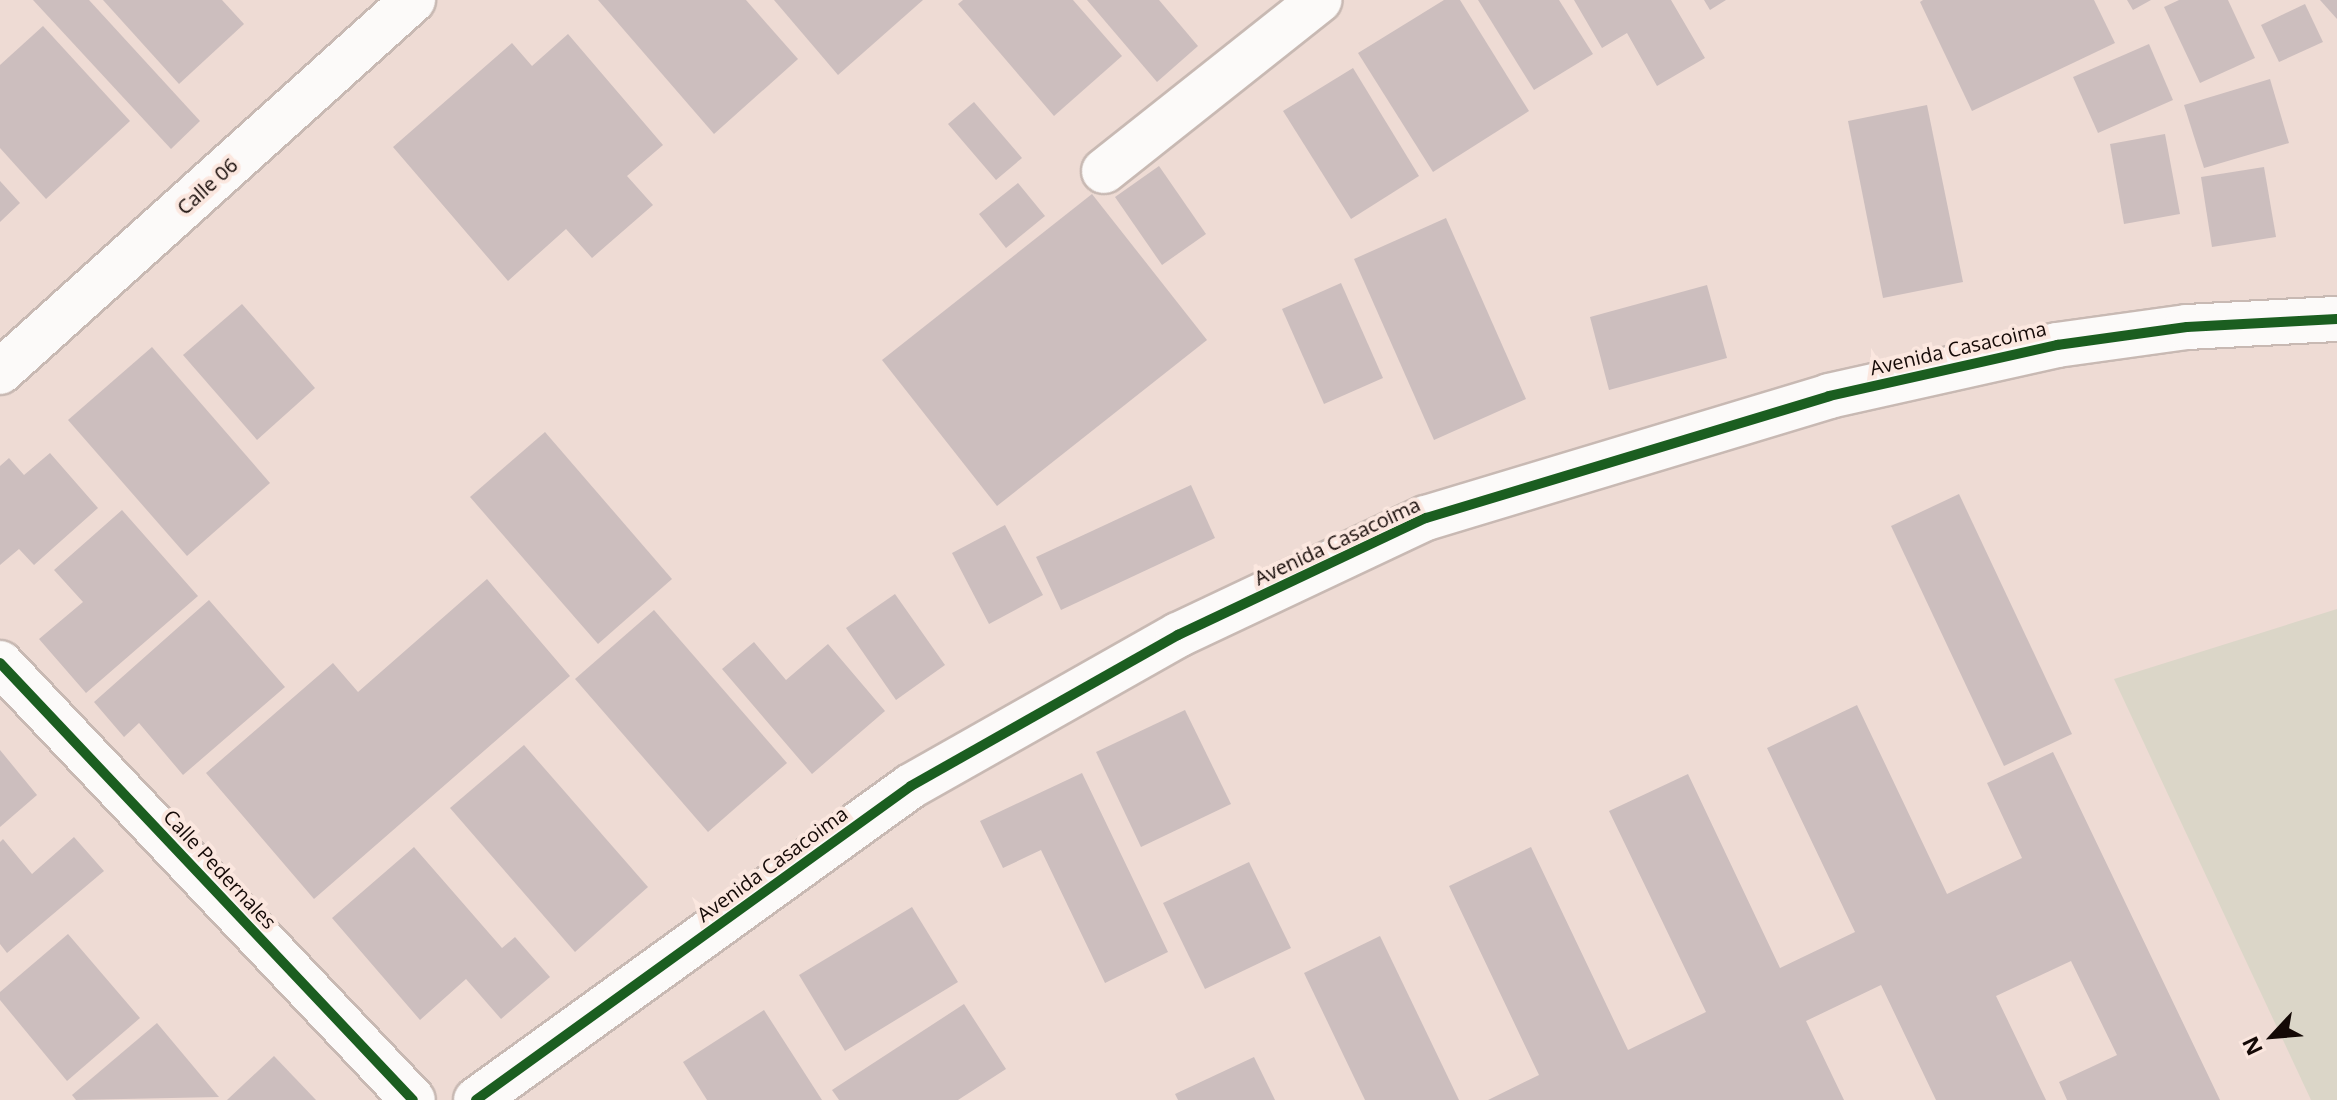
<!DOCTYPE html>
<style>
body{margin:0}
#map{position:relative;width:2337px;height:1100px;overflow:hidden;background:#eedbd4;font-family:"Open Sans",sans-serif}
div>[style]{position:absolute}
.green>*{inset:0;background:#dbd6c8}
.building>*{inset:0;background:#ccbebe}
.roads{filter:drop-shadow(2px 0 #c8b9b3) drop-shadow(-2px 0 #c8b9b3) drop-shadow(0 2px #c8b9b3) drop-shadow(0 -2px #c8b9b3)}
.minor>*{height:44px;margin:-22px;padding:0 22px;transform-origin:22px;border-radius:22px;background:#fcfaf9}
.cycleway>*{height:10px;margin:-5px;padding:0 5px;transform-origin:5px;border-radius:5px;background:#1b5e20}
span{translate:-50% -50%;white-space:nowrap;text-align:center;line-height:1.15;-webkit-text-stroke:8px #fbe7df;paint-order:stroke}
.street-label{font-size:20px;color:#140906}
.north{position:absolute;left:2233px;top:996px;width:80px;height:80px;-webkit-text-stroke:6px #fbe7df;paint-order:stroke;rotate:244deg;font-size:22px;font-weight:700;line-height:32px;text-align:center;color:#140906}
.north::after{content:'';display:block;margin:auto;width:28px;height:36px;background:#140906;clip-path:polygon(50% 0,100% 100%,50% 72%,0 100%)}
</style>
<div id="map">
<div class="green">
<i style="clip-path:polygon(2337px 609px,2337px 1100px,2311px 1100px,2114px 679px)"></i>
</div>
<div class="building">
<i style="clip-path:polygon(33px 0,89px 0,200px 121px,171px 149px)"></i>
<i style="clip-path:polygon(103px 0,222px 0,244px 24px,179px 84px)"></i>
<i style="clip-path:polygon(598px 0,746px 0,798px 59px,714px 134px)"></i>
<i style="clip-path:polygon(774px 0,923px 0,838px 75px)"></i>
<i style="clip-path:polygon(963px 0,1073px 0,1122px 56px,1054px 116px,958px 4px)"></i>
<i style="clip-path:polygon(1087px 0,1159px 0,1198px 46px,1157px 82px)"></i>
<i style="clip-path:polygon(1444px 0,1460px 0,1529px 111px,1433px 172px,1358px 53px)"></i>
<i style="clip-path:polygon(1478px 0,1559px 0,1593px 54px,1534px 90px)"></i>
<i style="clip-path:polygon(1574px 0,1671px 0,1705px 58px,1657px 86px,1627px 33px,1602px 48px)"></i>
<i style="clip-path:polygon(1704px 0,1726px 0,1710px 10px)"></i>
<i style="clip-path:polygon(1923px 0,2094px 0,2115px 43px,1972px 111px,1920px 2px)"></i>
<i style="clip-path:polygon(2127px 0,2151px 0,2133px 10px)"></i>
<i style="clip-path:polygon(2179px 0,2228px 0,2255px 58px,2200px 83px,2164px 7px)"></i>
<i style="clip-path:polygon(2320px 0,2337px 0,2337px 19px)"></i>
<i style="clip-path:polygon(2305px 4px,2323px 42px,2279px 62px,2261px 25px)"></i>
<i style="clip-path:polygon(43px 26px,130px 121px,46px 199px,0 148px,0 65px)"></i>
<i style="clip-path:polygon(568px 34px,663px 145px,627px 176px,653px 205px,592px 258px,566px 229px,508px 281px,393px 147px,512px 43px,532px 66px)"></i>
<i style="clip-path:polygon(2149px 44px,2173px 100px,2098px 133px,2073px 77px)"></i>
<i style="clip-path:polygon(1353px 68px,1419px 176px,1351px 219px,1283px 111px)"></i>
<i style="clip-path:polygon(2270px 79px,2289px 143px,2204px 168px,2184px 105px)"></i>
<i style="clip-path:polygon(974px 102px,1022px 158px,996px 180px,948px 124px)"></i>
<i style="clip-path:polygon(1927px 105px,1963px 282px,1883px 298px,1848px 121px)"></i>
<i style="clip-path:polygon(2165px 134px,2180px 214px,2124px 224px,2110px 144px)"></i>
<i style="clip-path:polygon(1159px 166px,1206px 234px,1162px 265px,1115px 197px)"></i>
<i style="clip-path:polygon(2264px 167px,2276px 237px,2212px 247px,2201px 177px)"></i>
<i style="clip-path:polygon(0 181px,20px 203px,0 222px)"></i>
<i style="clip-path:polygon(1018px 183px,1045px 216px,1006px 248px,979px 214px)"></i>
<i style="clip-path:polygon(1092px 194px,1207px 340px,997px 506px,882px 360px)"></i>
<i style="clip-path:polygon(1446px 218px,1526px 399px,1434px 440px,1354px 259px)"></i>
<i style="clip-path:polygon(1341px 283px,1383px 378px,1324px 404px,1282px 309px)"></i>
<i style="clip-path:polygon(1707px 285px,1727px 358px,1609px 390px,1590px 317px)"></i>
<i style="clip-path:polygon(242px 304px,315px 388px,257px 440px,183px 355px)"></i>
<i style="clip-path:polygon(152px 347px,270px 483px,187px 556px,68px 420px)"></i>
<i style="clip-path:polygon(545px 432px,672px 579px,598px 644px,470px 497px)"></i>
<i style="clip-path:polygon(50px 453px,98px 508px,34px 565px,19px 549px,0 565px,0 466px,9px 458px,24px 475px)"></i>
<i style="clip-path:polygon(1191px 485px,1215px 538px,1061px 610px,1036px 557px)"></i>
<i style="clip-path:polygon(1959px 494px,2072px 734px,2004px 766px,1891px 526px)"></i>
<i style="clip-path:polygon(122px 510px,198px 596px,86px 693px,39px 639px,83px 602px,54px 570px)"></i>
<i style="clip-path:polygon(1005px 525px,1043px 595px,989px 624px,952px 553px)"></i>
<i style="clip-path:polygon(487px 579px,570px 676px,314px 899px,206px 773px,333px 663px,358px 692px)"></i>
<i style="clip-path:polygon(895px 594px,945px 665px,896px 700px,846px 628px)"></i>
<i style="clip-path:polygon(209px 600px,285px 687px,183px 775px,139px 723px,124px 737px,94px 702px)"></i>
<i style="clip-path:polygon(654px 610px,787px 763px,708px 832px,575px 679px)"></i>
<i style="clip-path:polygon(754px 642px,786px 680px,828px 644px,885px 711px,812px 774px,722px 669px)"></i>
<i style="clip-path:polygon(1857px 705px,1947px 894px,2022px 858px,1987px 783px,2053px 752px,2220px 1100px,2067px 1100px,2059px 1082px,2117px 1055px,2071px 961px,1996px 996px,2046px 1100px,1936px 1100px,1881px 985px,1806px 1021px,1844px 1100px,1488px 1100px,1539px 1075px,1449px 886px,1531px 847px,1628px 1050px,1706px 1012px,1609px 811px,1688px 774px,1780px 968px,1855px 932px,1767px 748px)"></i>
<i style="clip-path:polygon(1185px 710px,1231px 804px,1141px 847px,1096px 752px)"></i>
<i style="clip-path:polygon(524px 745px,648px 887px,575px 952px,450px 808px)"></i>
<i style="clip-path:polygon(0 750px,37px 795px,0 827px)"></i>
<i style="clip-path:polygon(1082px 773px,1168px 952px,1105px 983px,1041px 850px,1003px 868px,980px 821px)"></i>
<i style="clip-path:polygon(74px 837px,104px 871px,7px 953px,0 944px,0 842px,3px 839px,32px 874px)"></i>
<i style="clip-path:polygon(414px 847px,502px 948px,515px 937px,550px 977px,501px 1019px,466px 979px,420px 1020px,332px 918px)"></i>
<i style="clip-path:polygon(1249px 862px,1291px 948px,1205px 989px,1163px 903px)"></i>
<i style="clip-path:polygon(912px 907px,958px 982px,845px 1051px,799px 975px)"></i>
<i style="clip-path:polygon(68px 934px,140px 1018px,67px 1081px,0 1000px,0 992px)"></i>
<i style="clip-path:polygon(1380px 936px,1459px 1100px,1365px 1100px,1304px 973px)"></i>
<i style="clip-path:polygon(964px 1004px,1006px 1069px,958px 1100px,839px 1100px,832px 1090px)"></i>
<i style="clip-path:polygon(764px 1010px,822px 1100px,707px 1100px,683px 1062px)"></i>
<i style="clip-path:polygon(157px 1023px,219px 1097px,76px 1100px,72px 1095px)"></i>
<i style="clip-path:polygon(274px 1056px,316px 1100px,227px 1100px)"></i>
<i style="clip-path:polygon(1254px 1057px,1275px 1100px,1178px 1100px,1175px 1094px)"></i>
</div>
<div class="roads">
<div class="minor">
<i style="left:1104px;top:171px;width:275px;rotate:-38.4deg"></i>
<i style="left:0;top:372px;width:556px;rotate:-42.01deg"></i>
<i style="left:0;top:663px;width:601px;rotate:46.62deg"></i>
<i style="left:476px;top:1100px;width:536px;rotate:-35.82deg"></i>
<i style="left:911px;top:786px;width:307px;rotate:-29.5deg"></i>
<i style="left:1178px;top:635px;width:274px;rotate:-25.3deg"></i>
<i style="left:1426px;top:518px;width:421px;rotate:-16.8deg"></i>
<i style="left:1829px;top:396px;width:234px;rotate:-12.6deg"></i>
<i style="left:2057px;top:345px;width:131px;rotate:-7.9deg"></i>
<i style="left:2187px;top:327px;width:150px;rotate:-3.1deg"></i>
</div>
</div>
<div class="cycleway">
<i style="left:0;top:663px;width:601px;rotate:46.62deg"></i>
<i style="left:476px;top:1100px;width:536px;rotate:-35.82deg"></i>
<i style="left:911px;top:786px;width:307px;rotate:-29.5deg"></i>
<i style="left:1178px;top:635px;width:274px;rotate:-25.3deg"></i>
<i style="left:1426px;top:518px;width:421px;rotate:-16.8deg"></i>
<i style="left:1829px;top:396px;width:234px;rotate:-12.6deg"></i>
<i style="left:2057px;top:345px;width:131px;rotate:-7.9deg"></i>
<i style="left:2187px;top:327px;width:150px;rotate:-3.1deg"></i>
</div>
<div class="street-label">
<span style="left:207px;top:186px;rotate:-42deg">Calle 06</span>
<span style="left:1958px;top:348px;rotate:-13deg">Avenida Casacoima</span>
<span style="left:1337px;top:541px;rotate:-25deg">Avenida Casacoima</span>
<span style="left:772px;top:864px;rotate:-36deg">Avenida Casacoima</span>
<span style="left:220px;top:869px;rotate:47deg">Calle Pedernales</span>
</div>
<div class="north">N</div>
</div>
